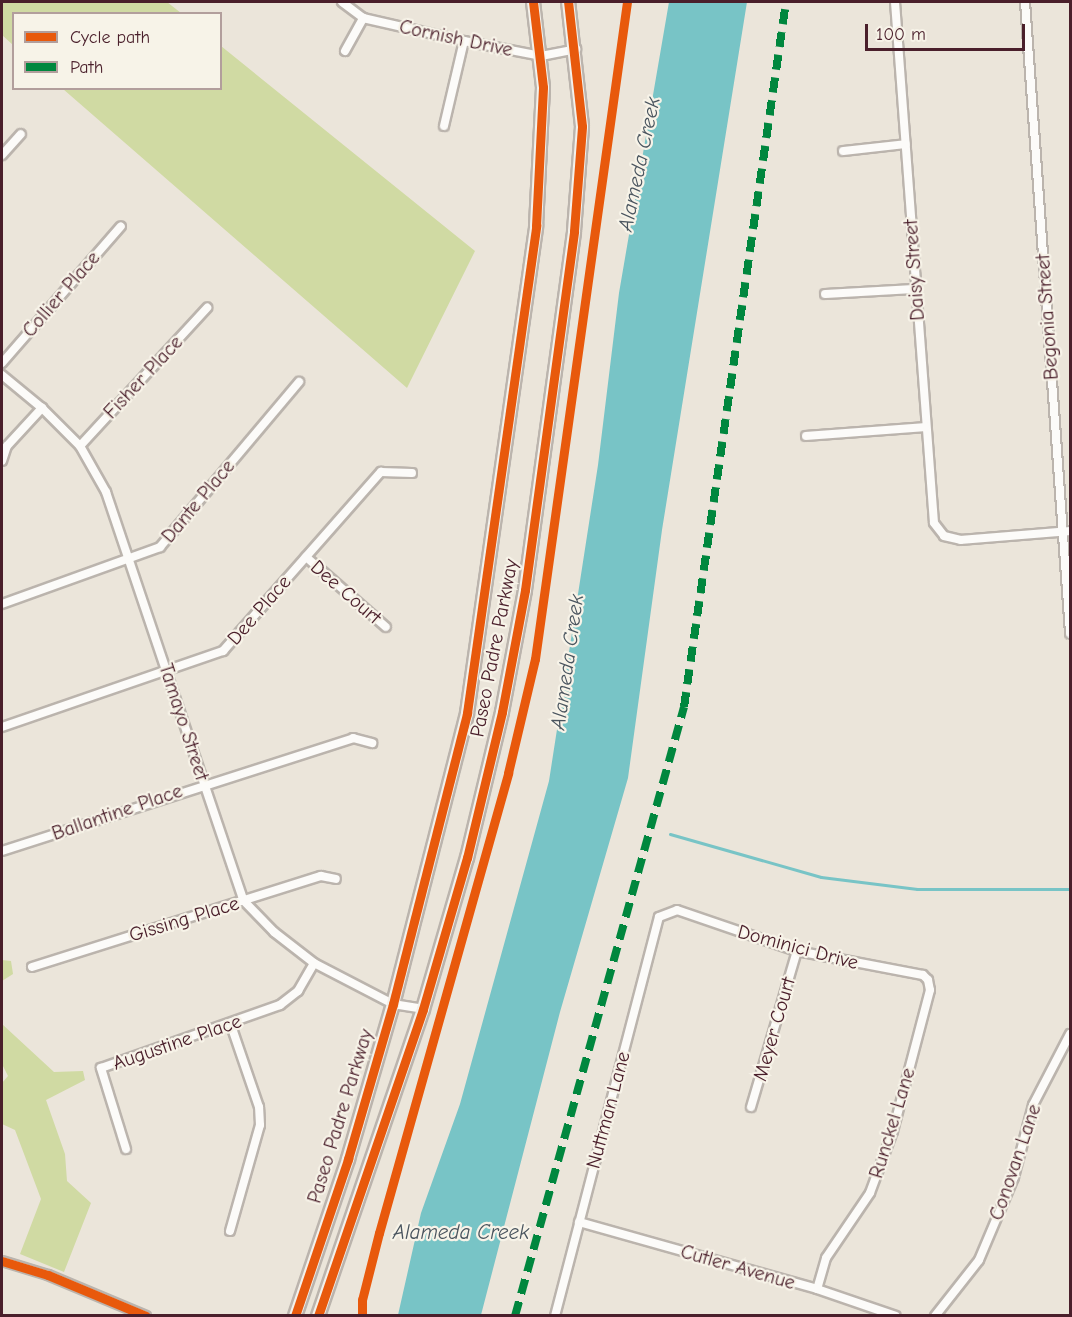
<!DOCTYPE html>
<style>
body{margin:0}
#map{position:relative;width:1072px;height:1317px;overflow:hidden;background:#ebe5da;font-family:"Comic Neue",sans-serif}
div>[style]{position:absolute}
.green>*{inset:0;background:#d0daa3}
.water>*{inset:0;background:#78c4c6}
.stream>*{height:3px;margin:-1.5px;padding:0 1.5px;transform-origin:1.5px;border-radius:1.5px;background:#78c4c6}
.roads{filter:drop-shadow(2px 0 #bbb4ad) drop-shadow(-2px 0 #bbb4ad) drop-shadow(0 2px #bbb4ad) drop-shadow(0 -2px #bbb4ad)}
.minor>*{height:8px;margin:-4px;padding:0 4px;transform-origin:4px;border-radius:4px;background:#fcfbf9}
.secondary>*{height:12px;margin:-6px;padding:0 6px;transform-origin:6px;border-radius:6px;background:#f4f1eb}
.quiet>*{height:8px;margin-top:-4px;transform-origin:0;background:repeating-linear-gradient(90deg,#00873e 0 15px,transparent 0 23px)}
.cycleway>*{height:9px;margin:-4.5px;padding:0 4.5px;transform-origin:4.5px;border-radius:4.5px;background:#e8590c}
span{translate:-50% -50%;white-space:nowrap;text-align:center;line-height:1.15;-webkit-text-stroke:4.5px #f7f3e8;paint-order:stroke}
.street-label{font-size:20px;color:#4a1f2b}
.water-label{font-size:21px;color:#49545e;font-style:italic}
.frame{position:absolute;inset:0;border:3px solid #4a1f2b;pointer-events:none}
.legend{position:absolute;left:12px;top:12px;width:210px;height:78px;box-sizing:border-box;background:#f7f3e8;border:2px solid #b29e9c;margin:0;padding:8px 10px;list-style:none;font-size:18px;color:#4a1f2b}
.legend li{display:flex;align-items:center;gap:12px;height:30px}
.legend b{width:30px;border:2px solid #b29e9c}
.scale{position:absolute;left:865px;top:24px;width:160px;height:27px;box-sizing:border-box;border:3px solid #4a1f2b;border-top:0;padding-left:8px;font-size:18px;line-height:21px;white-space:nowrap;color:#4a1f2b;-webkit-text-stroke:4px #f7f3e8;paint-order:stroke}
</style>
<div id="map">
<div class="green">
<i style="clip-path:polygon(2px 2px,167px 2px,181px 13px,14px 14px,13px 45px,2px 35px)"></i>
<i style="clip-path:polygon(221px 46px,475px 251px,407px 388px,63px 89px,220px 88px)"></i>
<i style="clip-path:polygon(2px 960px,11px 961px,13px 974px,2px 981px)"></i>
<i style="clip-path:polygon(2px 1024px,54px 1072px,83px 1071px,85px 1080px,46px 1100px,65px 1154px,67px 1181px,91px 1203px,64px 1272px,20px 1254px,41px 1199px,15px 1130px,2px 1124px,2px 1083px,8px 1076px,2px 1064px)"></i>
</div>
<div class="water">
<i style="clip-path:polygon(669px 2px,747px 2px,662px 530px,628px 778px,560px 1012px,481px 1315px,398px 1315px,421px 1213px,460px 1104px,549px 781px,598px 465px,619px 293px)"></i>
</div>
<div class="stream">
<i style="left:670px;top:834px;width:157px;rotate:15.9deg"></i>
<i style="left:821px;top:877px;width:97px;rotate:7.1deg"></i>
<i style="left:917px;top:889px;width:153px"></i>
</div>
<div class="roads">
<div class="minor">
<i style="left:342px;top:2px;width:26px;rotate:37deg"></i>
<i style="left:363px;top:18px;width:104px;rotate:12.8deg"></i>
<i style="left:464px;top:41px;width:78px;rotate:11deg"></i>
<i style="left:541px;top:56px;width:36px;rotate:-11deg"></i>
<i style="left:895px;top:2px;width:522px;rotate:85.72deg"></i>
<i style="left:934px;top:523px;width:16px;rotate:52deg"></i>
<i style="left:944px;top:536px;width:17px;rotate:13deg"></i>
<i style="left:961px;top:540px;width:109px;rotate:-4.7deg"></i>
<i style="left:1025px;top:2px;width:633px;rotate:85.92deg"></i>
<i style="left:345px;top:51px;width:38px;rotate:-61deg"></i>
<i style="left:444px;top:126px;width:87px;rotate:-76.8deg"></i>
<i style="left:843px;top:151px;width:63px;rotate:-6.3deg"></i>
<i style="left:2px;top:155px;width:28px;rotate:-48deg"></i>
<i style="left:825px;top:294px;width:89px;rotate:-3.2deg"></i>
<i style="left:2px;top:363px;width:181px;rotate:-49deg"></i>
<i style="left:2px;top:375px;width:52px;rotate:39.5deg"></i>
<i style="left:42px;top:408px;width:54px;rotate:45deg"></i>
<i style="left:80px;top:446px;width:53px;rotate:60.5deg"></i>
<i style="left:106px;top:492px;width:430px;rotate:71.4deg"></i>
<i style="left:243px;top:900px;width:45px;rotate:45.9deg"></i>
<i style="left:274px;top:932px;width:51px;rotate:37.8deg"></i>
<i style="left:314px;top:963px;width:89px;rotate:27.4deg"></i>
<i style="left:393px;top:1004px;width:30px;rotate:9deg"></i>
<i style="left:806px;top:436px;width:120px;rotate:-4.3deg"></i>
<i style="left:80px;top:446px;width:188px;rotate:-47.4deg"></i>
<i style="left:2px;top:461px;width:16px;rotate:-72deg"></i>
<i style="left:7px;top:446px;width:52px;rotate:-47.4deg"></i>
<i style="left:306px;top:557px;width:106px;rotate:41.2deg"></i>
<i style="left:2px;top:604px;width:168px;rotate:-19.8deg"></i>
<i style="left:160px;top:547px;width:216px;rotate:-49.9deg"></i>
<i style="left:2px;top:727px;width:234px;rotate:-19deg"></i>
<i style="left:223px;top:651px;width:239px;rotate:-48.6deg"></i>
<i style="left:381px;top:472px;width:31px;rotate:2deg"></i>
<i style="left:2px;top:851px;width:369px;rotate:-17.8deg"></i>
<i style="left:353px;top:738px;width:20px;rotate:15deg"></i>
<i style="left:32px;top:967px;width:303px;rotate:-17.5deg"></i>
<i style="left:321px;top:876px;width:15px;rotate:11deg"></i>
<i style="left:751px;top:1107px;width:163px;rotate:-73.6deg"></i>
<i style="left:126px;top:1149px;width:85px;rotate:-107.2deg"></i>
<i style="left:101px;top:1068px;width:190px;rotate:-19.4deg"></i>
<i style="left:280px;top:1005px;width:23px;rotate:-38deg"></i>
<i style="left:298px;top:991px;width:32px;rotate:-60deg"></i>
<i style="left:579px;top:1222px;width:247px;rotate:15.7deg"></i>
<i style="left:817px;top:1289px;width:83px;rotate:18.9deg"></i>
<i style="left:230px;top:1231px;width:110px;rotate:-74.2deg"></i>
<i style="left:260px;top:1125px;width:18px;rotate:-93deg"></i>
<i style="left:259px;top:1107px;width:87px;rotate:-108.9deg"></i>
<i style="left:2px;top:1261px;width:48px;rotate:16.9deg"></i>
<i style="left:48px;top:1275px;width:106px;rotate:22.7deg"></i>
<i style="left:555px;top:1316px;width:412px;rotate:-75.4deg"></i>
<i style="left:659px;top:917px;width:19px;rotate:-21deg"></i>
<i style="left:677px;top:910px;width:127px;rotate:18.9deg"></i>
<i style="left:797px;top:951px;width:128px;rotate:10.8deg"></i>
<i style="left:923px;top:975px;width:7px;rotate:45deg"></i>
<i style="left:928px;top:980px;width:10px;rotate:79deg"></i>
<i style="left:930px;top:990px;width:146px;rotate:104.7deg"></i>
<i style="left:893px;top:1131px;width:66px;rotate:110.4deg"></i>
<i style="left:870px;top:1193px;width:78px;rotate:124.1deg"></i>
<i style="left:826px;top:1258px;width:32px;rotate:106deg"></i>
<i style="left:935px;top:1316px;width:71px;rotate:-51.8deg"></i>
<i style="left:979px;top:1260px;width:90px;rotate:-67.1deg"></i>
<i style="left:1014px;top:1177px;width:74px;rotate:-75.2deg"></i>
<i style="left:1033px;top:1105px;width:80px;rotate:-62.5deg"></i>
</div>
<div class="secondary">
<i style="left:295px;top:1316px;width:166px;rotate:-71.3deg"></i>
<i style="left:348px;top:1159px;width:161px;rotate:-73.8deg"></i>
<i style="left:393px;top:1004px;width:300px;rotate:-75.7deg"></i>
<i style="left:467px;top:713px;width:492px;rotate:-81.9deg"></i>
<i style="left:536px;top:226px;width:139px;rotate:-87.1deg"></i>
<i style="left:543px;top:87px;width:86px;rotate:-96.7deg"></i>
<i style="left:318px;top:1316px;width:324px;rotate:-71.1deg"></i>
<i style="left:423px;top:1009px;width:157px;rotate:-73.8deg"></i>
<i style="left:467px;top:858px;width:150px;rotate:-76.5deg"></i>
<i style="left:502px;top:712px;width:124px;rotate:-79.3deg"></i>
<i style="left:525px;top:590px;width:362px;rotate:-82.2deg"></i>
<i style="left:574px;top:231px;width:105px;rotate:-85.6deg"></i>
<i style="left:582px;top:126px;width:125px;rotate:-96.4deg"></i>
</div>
</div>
<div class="quiet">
<i style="left:515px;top:1316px;width:632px;rotate:-74.49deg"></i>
<i style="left:684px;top:707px;width:712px;rotate:-81.77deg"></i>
</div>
<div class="cycleway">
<i style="left:2px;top:1261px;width:48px;rotate:16.9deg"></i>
<i style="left:48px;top:1275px;width:106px;rotate:22.7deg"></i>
<i style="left:295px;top:1316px;width:166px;rotate:-71.3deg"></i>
<i style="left:348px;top:1159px;width:161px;rotate:-73.8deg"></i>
<i style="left:393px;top:1004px;width:300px;rotate:-75.7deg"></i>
<i style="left:467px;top:713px;width:492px;rotate:-81.9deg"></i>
<i style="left:536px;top:226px;width:139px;rotate:-87.1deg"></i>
<i style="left:543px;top:87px;width:86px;rotate:-96.7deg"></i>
<i style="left:318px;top:1316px;width:324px;rotate:-71.1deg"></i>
<i style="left:423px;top:1009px;width:157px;rotate:-73.8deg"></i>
<i style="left:467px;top:858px;width:150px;rotate:-76.5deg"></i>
<i style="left:502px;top:712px;width:124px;rotate:-79.3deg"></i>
<i style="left:525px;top:590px;width:362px;rotate:-82.2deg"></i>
<i style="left:574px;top:231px;width:105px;rotate:-85.6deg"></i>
<i style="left:582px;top:126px;width:125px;rotate:-96.4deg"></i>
<i style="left:362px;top:1316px;width:16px;rotate:-90deg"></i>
<i style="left:362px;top:1300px;width:69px;rotate:-75.8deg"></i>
<i style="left:379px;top:1233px;width:478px;rotate:-74.3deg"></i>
<i style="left:508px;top:773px;width:117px;rotate:-76.7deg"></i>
<i style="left:535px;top:659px;width:663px;rotate:-82.03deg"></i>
</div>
<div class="street-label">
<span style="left:456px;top:38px;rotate:12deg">Cornish Drive</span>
<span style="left:914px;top:270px;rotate:-94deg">Daisy Street</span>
<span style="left:61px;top:294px;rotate:-49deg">Collier Place</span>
<span style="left:1047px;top:317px;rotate:-94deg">Begonia Street</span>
<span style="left:143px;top:377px;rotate:-47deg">Fisher Place</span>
<span style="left:198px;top:501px;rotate:-50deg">Dante Place</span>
<span style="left:346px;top:592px;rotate:41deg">Dee Court</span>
<span style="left:259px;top:610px;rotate:-49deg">Dee Place</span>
<span style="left:494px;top:648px;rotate:-79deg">Paseo Padre Parkway</span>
<span style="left:184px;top:722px;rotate:72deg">Tamayo Street</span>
<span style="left:117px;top:812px;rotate:-19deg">Ballantine Place</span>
<span style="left:184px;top:919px;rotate:-17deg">Gissing Place</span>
<span style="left:798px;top:947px;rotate:15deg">Dominici Drive</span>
<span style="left:774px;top:1029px;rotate:-74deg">Meyer Court</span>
<span style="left:177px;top:1042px;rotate:-19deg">Augustine Place</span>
<span style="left:608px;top:1110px;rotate:-75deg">Nuttman Lane</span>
<span style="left:340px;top:1116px;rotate:-73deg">Paseo Padre Parkway</span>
<span style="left:892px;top:1123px;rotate:-73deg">Runckel Lane</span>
<span style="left:1015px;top:1162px;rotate:-71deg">Conovan Lane</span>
<span style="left:738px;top:1267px;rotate:16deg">Cutler Avenue</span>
</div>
<div class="water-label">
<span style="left:639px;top:164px;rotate:-78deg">Alameda Creek</span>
<span style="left:567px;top:662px;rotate:-82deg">Alameda Creek</span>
<span style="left:461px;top:1232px">Alameda Creek</span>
</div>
<div class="frame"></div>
<ul class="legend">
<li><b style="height:8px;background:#e8590c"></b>Cycle path</li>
<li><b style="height:8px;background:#00873e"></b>Path</li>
</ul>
<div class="scale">100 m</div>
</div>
